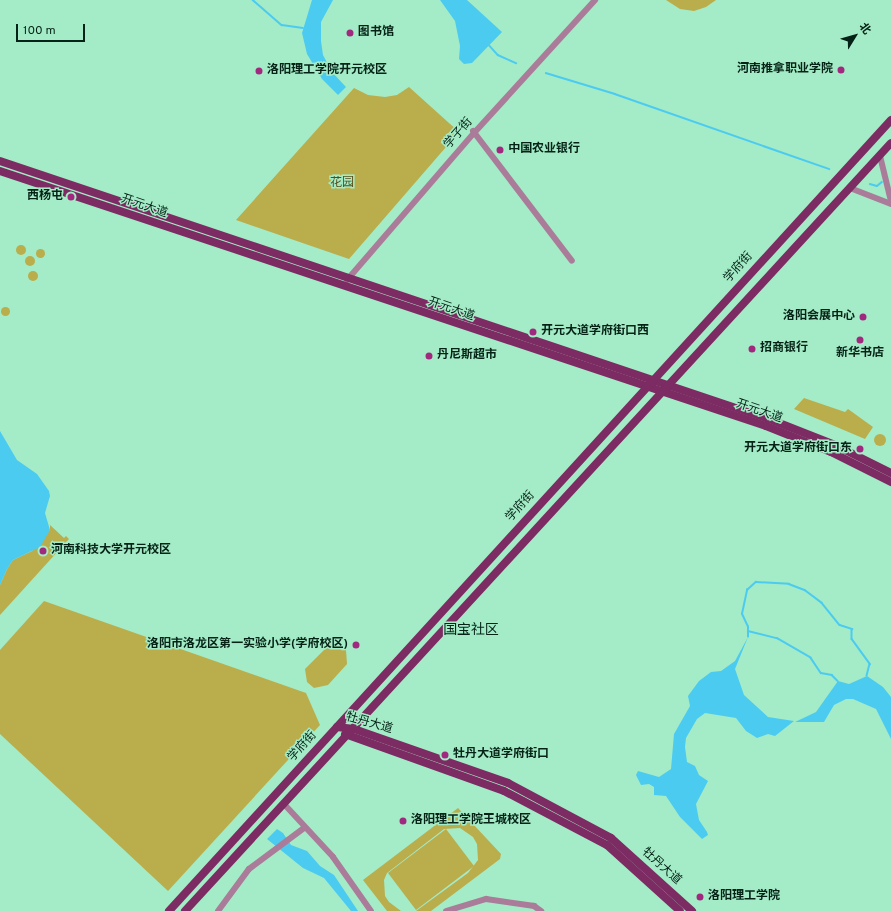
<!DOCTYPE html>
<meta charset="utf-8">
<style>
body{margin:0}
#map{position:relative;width:891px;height:911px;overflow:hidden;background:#a4ebc7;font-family:Overpass,"Noto Sans SC",sans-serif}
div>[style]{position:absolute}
.green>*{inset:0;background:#baad4c}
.round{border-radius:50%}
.water>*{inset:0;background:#4ccbf1}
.stream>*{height:1.5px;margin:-0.75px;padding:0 0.75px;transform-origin:0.75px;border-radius:0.75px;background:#4ccbf1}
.minor>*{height:6px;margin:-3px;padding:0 3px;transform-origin:3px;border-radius:3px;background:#aa7c99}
.major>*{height:8px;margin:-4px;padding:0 4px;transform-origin:4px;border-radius:4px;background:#7c2c63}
.dots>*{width:11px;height:11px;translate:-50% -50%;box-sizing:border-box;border:2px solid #a4ebc7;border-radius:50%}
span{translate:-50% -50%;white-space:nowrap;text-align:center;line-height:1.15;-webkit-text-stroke:3px #a4ebc7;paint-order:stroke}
.poi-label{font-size:12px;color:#042215;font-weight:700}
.left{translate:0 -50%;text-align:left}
.right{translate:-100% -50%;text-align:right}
.street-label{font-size:12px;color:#042215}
.park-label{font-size:12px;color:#554e19}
.quarter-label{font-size:14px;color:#042215}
.north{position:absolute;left:835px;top:16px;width:40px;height:40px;-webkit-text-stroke:3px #a4ebc7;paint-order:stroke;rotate:53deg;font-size:11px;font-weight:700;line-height:16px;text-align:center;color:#042215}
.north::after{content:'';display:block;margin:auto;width:14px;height:18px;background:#042215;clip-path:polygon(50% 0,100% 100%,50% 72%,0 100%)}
.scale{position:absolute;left:16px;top:24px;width:69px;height:18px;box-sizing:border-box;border:2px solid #042215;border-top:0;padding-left:5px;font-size:12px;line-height:14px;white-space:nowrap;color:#042215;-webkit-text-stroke:3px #a4ebc7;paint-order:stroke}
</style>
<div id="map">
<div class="green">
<i style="clip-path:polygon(666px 0,716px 0,706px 7px,694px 11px,680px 9px)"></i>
<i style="clip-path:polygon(409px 87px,459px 132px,349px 259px,236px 220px,354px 88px,368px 95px,385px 97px,397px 95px)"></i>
<i class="round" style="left:16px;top:245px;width:10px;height:10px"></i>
<i class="round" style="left:35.5px;top:248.5px;width:9px;height:9px"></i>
<i class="round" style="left:25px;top:256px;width:10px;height:10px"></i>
<i class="round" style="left:28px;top:271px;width:10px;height:10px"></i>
<i class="round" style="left:0.5px;top:306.5px;width:9px;height:9px"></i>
<i style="clip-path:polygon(804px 398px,845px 412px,848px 409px,873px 427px,865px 439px,794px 409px)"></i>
<i class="round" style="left:874px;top:434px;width:12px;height:12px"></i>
<i style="clip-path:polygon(50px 525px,64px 538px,66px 536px,69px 539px,0 615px,0 585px,7px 569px,13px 560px,32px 551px,50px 530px)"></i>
<i style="clip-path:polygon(44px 601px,306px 693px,320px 725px,168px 891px,0 734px,0 650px)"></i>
<i style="clip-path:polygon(331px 643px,340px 644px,346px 650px,347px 664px,328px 685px,314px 688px,307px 682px,305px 669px)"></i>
<i style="clip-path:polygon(458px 808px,501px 854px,500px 859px,431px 911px,416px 911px,468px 873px,478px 860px,477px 844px,473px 837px,460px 828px,444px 829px,387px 873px,384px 880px,385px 896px,389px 902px,401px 911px,387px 911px,363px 880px)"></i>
<i style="clip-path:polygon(446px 829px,474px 866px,416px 910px,388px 873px)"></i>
</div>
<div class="water">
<i style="clip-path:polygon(312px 0,333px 0,321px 22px,321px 41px,323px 55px,332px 72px,346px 87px,338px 95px,322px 79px,307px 54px,302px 33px)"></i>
<i style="clip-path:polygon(440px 0,467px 0,502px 32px,472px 63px,464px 64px,459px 59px,460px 46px,455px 21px)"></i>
<i style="clip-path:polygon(0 431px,17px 460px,37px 474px,49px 491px,50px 496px,45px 513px,50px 530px,40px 547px,13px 560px,7px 569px,0 585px)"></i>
<i style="clip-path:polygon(748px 637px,735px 669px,744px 695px,768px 717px,794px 721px,775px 736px,768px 734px,757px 738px,746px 731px,736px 718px,705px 713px,697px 719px,686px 738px,685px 747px,687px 762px,695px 766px,699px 775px,708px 781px,696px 804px,699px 820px,707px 832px,708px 835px,702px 839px,680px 817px,666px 796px,654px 795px,654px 787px,649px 784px,641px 785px,636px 775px,638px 771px,659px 777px,671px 769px,674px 734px,690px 706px,688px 696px,699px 681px,711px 672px,721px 671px,735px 661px)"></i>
<i style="clip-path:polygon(867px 676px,883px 687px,891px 697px,891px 739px,876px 709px,853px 699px,846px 699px,834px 705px,824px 722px,795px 722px,816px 712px,838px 681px,849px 684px)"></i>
<i style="clip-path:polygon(277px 829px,283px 833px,291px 845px,307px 851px,320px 866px,334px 875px,358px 911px,351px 911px,324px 878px,303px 868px,267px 839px)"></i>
</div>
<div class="stream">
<i style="left:253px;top:0;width:38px;rotate:41deg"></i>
<i style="left:282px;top:25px;width:21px;rotate:8deg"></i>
<i style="left:489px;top:45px;width:13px;rotate:48deg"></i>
<i style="left:498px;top:55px;width:20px;rotate:24deg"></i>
<i style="left:546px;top:73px;width:72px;rotate:16.9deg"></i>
<i style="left:615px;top:94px;width:227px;rotate:19.3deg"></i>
<i style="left:870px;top:184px;width:7px;rotate:16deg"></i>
<i style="left:877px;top:186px;width:6px;rotate:-39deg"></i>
<i style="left:748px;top:631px;width:30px;rotate:14deg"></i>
<i style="left:777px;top:638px;width:39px;rotate:30deg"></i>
<i style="left:811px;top:658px;width:18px;rotate:56deg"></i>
<i style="left:821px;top:673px;width:11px;rotate:10deg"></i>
<i style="left:832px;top:675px;width:8px;rotate:45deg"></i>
<i style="left:748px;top:637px;width:10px;rotate:-90deg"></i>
<i style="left:748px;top:627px;width:14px;rotate:-115deg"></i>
<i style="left:742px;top:614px;width:25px;rotate:-78deg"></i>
<i style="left:747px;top:590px;width:12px;rotate:-42deg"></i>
<i style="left:756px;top:582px;width:33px;rotate:3deg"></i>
<i style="left:789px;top:584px;width:17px;rotate:21deg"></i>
<i style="left:805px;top:590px;width:21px;rotate:37deg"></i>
<i style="left:822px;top:603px;width:28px;rotate:51deg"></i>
<i style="left:840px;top:625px;width:13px;rotate:18deg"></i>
<i style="left:852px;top:629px;width:10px;rotate:90deg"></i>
<i style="left:852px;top:639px;width:31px;rotate:54deg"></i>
<i style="left:870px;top:664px;width:12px;rotate:104deg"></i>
</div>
<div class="minor">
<i style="left:473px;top:131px;width:163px;rotate:52.7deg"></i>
<i style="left:880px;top:156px;width:46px;rotate:76.3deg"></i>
<i style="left:850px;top:188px;width:44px;rotate:21.3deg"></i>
<i style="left:347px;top:280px;width:194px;rotate:-49.2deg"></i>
<i style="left:474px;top:133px;width:180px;rotate:-47.7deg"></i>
<i style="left:284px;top:804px;width:72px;rotate:47.2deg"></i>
<i style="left:333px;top:857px;width:66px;rotate:54.9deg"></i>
<i style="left:218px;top:911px;width:52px;rotate:-53.6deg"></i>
<i style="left:249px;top:869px;width:69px;rotate:-36.7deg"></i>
<i style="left:446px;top:911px;width:42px;rotate:-16.7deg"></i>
<i style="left:486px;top:899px;width:49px;rotate:8.3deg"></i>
<i style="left:534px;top:906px;width:9px;rotate:36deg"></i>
</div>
<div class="major">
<i style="left:0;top:161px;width:811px;rotate:18.55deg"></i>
<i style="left:769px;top:419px;width:71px;rotate:21.5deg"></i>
<i style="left:835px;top:445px;width:63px;rotate:26.6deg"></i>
<i style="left:0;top:171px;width:807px;rotate:18.41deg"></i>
<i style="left:766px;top:426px;width:70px;rotate:21.8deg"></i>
<i style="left:831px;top:452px;width:67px;rotate:26.6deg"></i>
<i style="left:337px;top:727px;width:17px;rotate:7deg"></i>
<i style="left:354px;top:729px;width:163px;rotate:19.3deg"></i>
<i style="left:508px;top:783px;width:117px;rotate:28.1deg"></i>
<i style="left:611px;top:838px;width:109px;rotate:42deg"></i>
<i style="left:345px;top:734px;width:169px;rotate:19.7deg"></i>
<i style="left:504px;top:791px;width:116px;rotate:27.7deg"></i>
<i style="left:607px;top:845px;width:98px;rotate:42.1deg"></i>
<i style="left:169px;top:911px;width:1071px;rotate:-47.61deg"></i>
<i style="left:185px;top:911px;width:1043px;rotate:-47.41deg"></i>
</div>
<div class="dots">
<i style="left:350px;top:33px;background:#a1287f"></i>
<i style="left:841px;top:70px;background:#a1287f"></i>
<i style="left:259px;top:71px;background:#a1287f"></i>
<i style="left:500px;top:150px;background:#a1287f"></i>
<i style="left:71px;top:197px;background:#a1287f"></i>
<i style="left:863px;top:317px;background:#a1287f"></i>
<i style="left:533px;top:332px;background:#a1287f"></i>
<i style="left:860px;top:340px;background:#a1287f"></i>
<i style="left:752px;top:349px;background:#a1287f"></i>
<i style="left:429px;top:356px;background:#a1287f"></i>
<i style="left:860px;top:449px;background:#a1287f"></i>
<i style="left:43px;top:551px;background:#a1287f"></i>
<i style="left:356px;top:645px;background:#a1287f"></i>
<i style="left:445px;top:755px;background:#a1287f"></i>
<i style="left:403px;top:821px;background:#a1287f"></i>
<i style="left:700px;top:897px;background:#a1287f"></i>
</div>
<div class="poi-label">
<span class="left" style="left:358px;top:33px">图书馆</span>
<span class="right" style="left:833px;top:70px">河南推拿职业学院</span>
<span class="left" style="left:267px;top:71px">洛阳理工学院开元校区</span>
<span class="left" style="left:508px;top:150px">中国农业银行</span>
<span class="right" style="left:63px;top:197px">西杨屯</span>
<span class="right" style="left:855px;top:317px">洛阳会展中心</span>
<span class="left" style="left:541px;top:332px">开元大道学府街口西</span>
<span class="left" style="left:760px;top:349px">招商银行</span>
<span style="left:860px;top:354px">新华书店</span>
<span class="left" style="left:437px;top:356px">丹尼斯超市</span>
<span class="right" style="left:852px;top:449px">开元大道学府街口东</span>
<span class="left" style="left:51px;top:551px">河南科技大学开元校区</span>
<span class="right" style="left:348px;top:645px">洛阳市洛龙区第一实验小学(学府校区)</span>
<span class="left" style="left:453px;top:755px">牡丹大道学府街口</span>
<span class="left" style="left:411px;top:821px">洛阳理工学院王城校区</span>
<span class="left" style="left:708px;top:897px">洛阳理工学院</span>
</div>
<div class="street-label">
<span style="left:459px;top:134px;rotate:-49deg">学子街</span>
<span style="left:144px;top:207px;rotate:19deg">开元大道</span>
<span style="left:739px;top:268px;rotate:-48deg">学府街</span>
<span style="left:451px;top:310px;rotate:19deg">开元大道</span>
<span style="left:759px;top:412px;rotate:19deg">开元大道</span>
<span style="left:521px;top:507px;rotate:-48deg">学府街</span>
<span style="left:369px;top:724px;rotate:16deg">牡丹大道</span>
<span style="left:303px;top:747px;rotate:-48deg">学府街</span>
<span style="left:661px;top:867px;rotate:42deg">牡丹大道</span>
</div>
<div class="park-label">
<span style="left:342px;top:184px">花园</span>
</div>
<div class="quarter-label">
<span style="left:471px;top:631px">国宝社区</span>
</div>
<div class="north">北</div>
<div class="scale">100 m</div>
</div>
